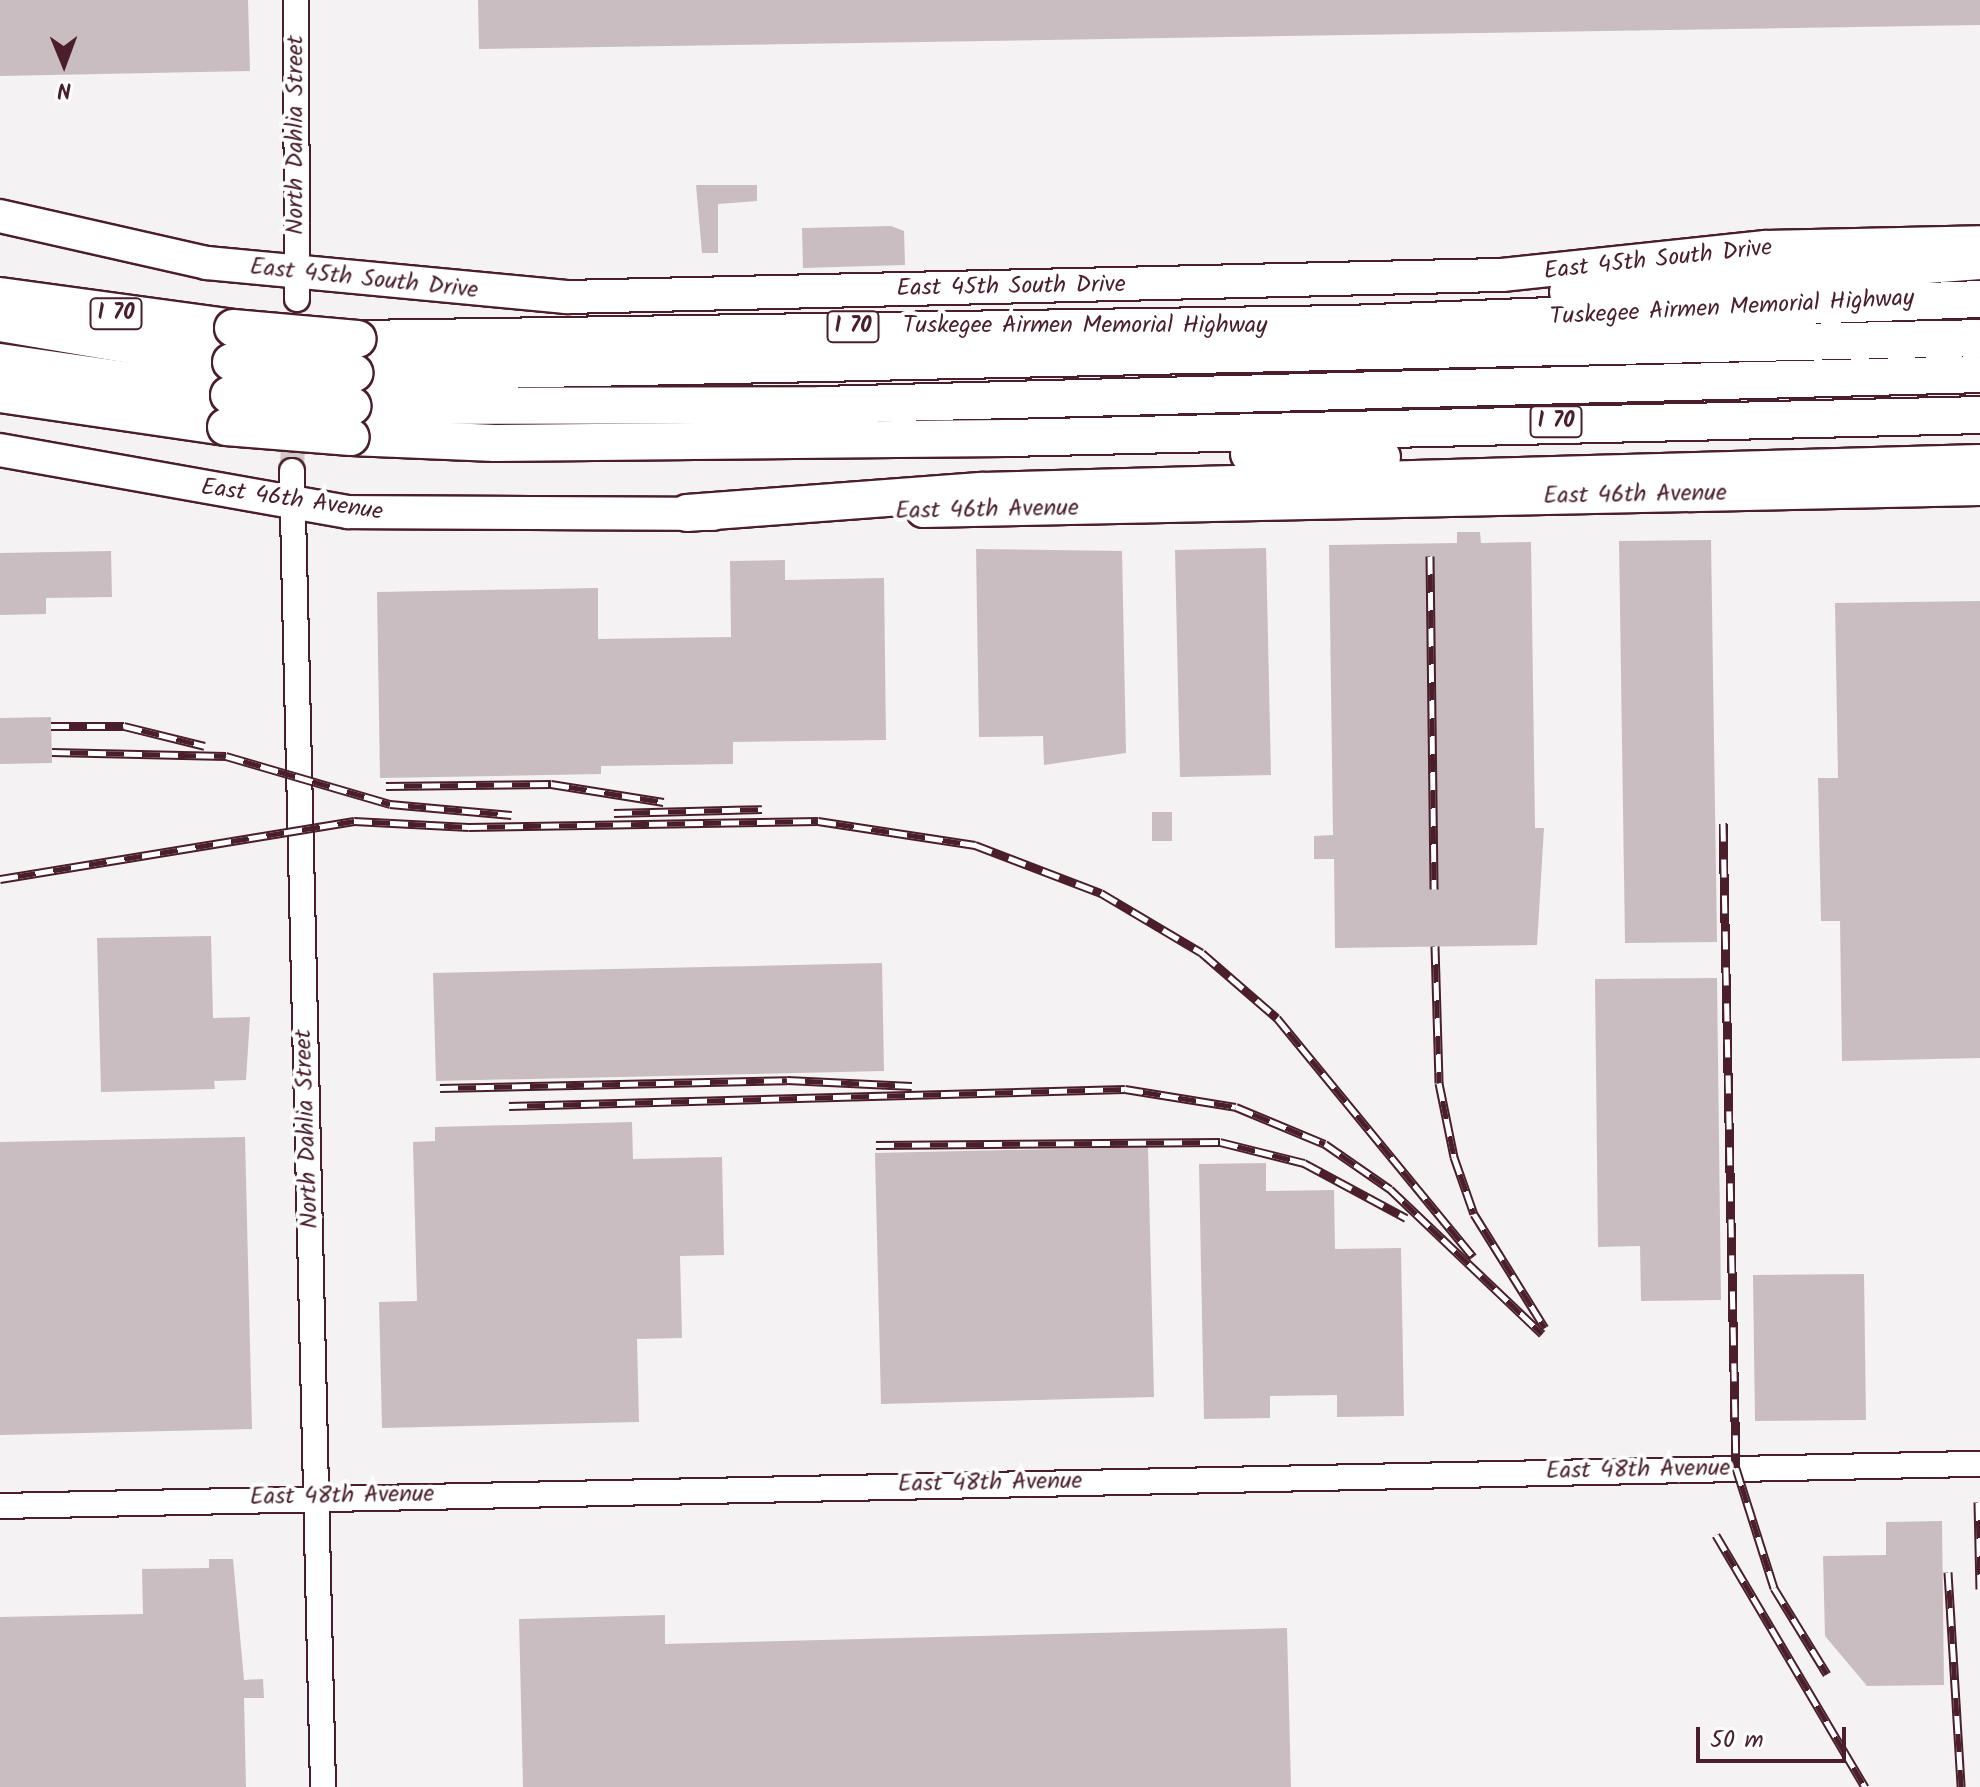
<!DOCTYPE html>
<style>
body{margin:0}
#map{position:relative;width:1980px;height:1787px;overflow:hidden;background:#f4f2f2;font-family:Kalam,sans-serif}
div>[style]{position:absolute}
.building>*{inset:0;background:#cabdc1}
.minor-tunnel>*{height:24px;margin-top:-12px;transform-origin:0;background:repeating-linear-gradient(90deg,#d2c8ca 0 24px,transparent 0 36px)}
.roads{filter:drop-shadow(2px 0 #4a1f2b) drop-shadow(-2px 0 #4a1f2b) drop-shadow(0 2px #4a1f2b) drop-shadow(0 -2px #4a1f2b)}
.minor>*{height:24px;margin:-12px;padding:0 12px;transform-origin:12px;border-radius:12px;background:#fff}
.major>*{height:32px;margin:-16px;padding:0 16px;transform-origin:16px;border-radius:16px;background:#fff}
.highway>*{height:36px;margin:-18px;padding:0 18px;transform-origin:18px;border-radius:18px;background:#fff}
.rail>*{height:9px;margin-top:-4.5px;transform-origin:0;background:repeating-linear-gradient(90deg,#fff 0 18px,#4a1f2b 0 36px);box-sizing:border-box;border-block:2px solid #4a1f2b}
.bridges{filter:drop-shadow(2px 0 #4a1f2b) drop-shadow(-2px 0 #4a1f2b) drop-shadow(0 2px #4a1f2b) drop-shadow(0 -2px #4a1f2b)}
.highway-bridge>*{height:36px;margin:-18px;padding:0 18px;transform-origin:18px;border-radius:18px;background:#fff}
span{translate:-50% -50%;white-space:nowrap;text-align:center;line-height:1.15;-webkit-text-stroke:8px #fff;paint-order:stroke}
.shield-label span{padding:2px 6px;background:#fff;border:2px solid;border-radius:6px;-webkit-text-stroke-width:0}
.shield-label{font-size:22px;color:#4a1f2b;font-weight:700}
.street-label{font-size:24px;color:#4a1f2b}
.north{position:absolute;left:24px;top:24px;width:80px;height:80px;-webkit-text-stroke:6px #fff;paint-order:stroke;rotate:179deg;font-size:22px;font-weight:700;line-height:32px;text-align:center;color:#4a1f2b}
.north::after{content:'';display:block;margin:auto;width:28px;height:36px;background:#4a1f2b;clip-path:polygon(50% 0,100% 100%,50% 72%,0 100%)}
.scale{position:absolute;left:1696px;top:1727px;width:150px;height:36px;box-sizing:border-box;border:4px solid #4a1f2b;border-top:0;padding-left:10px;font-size:24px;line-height:28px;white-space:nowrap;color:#4a1f2b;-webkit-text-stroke:6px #fff;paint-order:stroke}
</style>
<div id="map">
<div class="building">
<i style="clip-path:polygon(0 0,248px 0,250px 71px,0 76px)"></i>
<i style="clip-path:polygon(478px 0,1980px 0,1980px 25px,479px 49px)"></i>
<i style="clip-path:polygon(696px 185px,757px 185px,757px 201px,718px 204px,718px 253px,702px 253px)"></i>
<i style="clip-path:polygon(891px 226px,904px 231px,905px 265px,803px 268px,802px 228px)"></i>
<i style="clip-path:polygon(1457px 532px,1480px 532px,1481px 543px,1531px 542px,1535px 828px,1544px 828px,1537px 945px,1335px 948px,1334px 859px,1314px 859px,1314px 836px,1333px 835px,1329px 545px,1457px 543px)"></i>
<i style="clip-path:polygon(1711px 540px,1717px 942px,1625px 943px,1619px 541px)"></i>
<i style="clip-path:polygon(1266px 548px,1271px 775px,1180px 777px,1175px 550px)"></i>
<i style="clip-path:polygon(976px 549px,1122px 551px,1126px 753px,1044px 765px,1043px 736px,979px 737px)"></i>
<i style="clip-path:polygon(111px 551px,112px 597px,46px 598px,46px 614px,0 615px,0 553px)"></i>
<i style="clip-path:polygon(785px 560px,785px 580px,884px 578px,886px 740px,733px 742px,733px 764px,601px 766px,601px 774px,380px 778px,377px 592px,598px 588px,598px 639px,731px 637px,730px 561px)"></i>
<i style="clip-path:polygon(1980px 601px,1980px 1058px,1842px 1061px,1840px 921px,1821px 921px,1818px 778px,1838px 778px,1835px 603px)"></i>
<i style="clip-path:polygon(51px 717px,52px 763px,0 764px,0 718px)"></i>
<i style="clip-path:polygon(1152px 812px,1172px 812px,1172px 841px,1152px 841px)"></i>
<i style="clip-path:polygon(211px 936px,213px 1018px,250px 1017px,246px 1080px,214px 1081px,215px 1089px,101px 1092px,97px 938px)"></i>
<i style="clip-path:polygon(882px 963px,884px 1071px,436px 1081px,433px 973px)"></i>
<i style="clip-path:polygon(1717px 978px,1721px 1300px,1641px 1301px,1640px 1246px,1598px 1247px,1595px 979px)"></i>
<i style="clip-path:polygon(632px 1122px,633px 1159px,722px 1157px,724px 1255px,680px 1256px,682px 1338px,637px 1339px,639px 1422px,382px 1428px,379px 1302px,417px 1301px,413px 1142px,435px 1141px,435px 1127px)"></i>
<i style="clip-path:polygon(245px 1137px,252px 1429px,0 1435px,0 1142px)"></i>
<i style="clip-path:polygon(1148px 1147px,1154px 1397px,881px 1404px,875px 1153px)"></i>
<i style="clip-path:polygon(1266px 1163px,1266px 1191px,1334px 1190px,1335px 1249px,1401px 1248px,1404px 1416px,1337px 1417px,1337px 1395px,1270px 1396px,1270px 1418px,1204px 1419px,1199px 1164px)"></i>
<i style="clip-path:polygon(1864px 1274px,1866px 1420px,1755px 1421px,1753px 1275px)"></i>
<i style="clip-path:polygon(1942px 1521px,1944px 1685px,1867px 1686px,1825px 1636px,1823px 1556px,1886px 1555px,1886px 1522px)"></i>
<i style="clip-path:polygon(209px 1559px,233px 1559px,244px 1680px,263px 1679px,264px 1698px,244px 1698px,246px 1787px,0 1787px,0 1617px,143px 1614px,142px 1569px,209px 1568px)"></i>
<i style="clip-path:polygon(665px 1615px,665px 1644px,1287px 1628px,1291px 1787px,523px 1787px,519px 1619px)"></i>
</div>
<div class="minor-tunnel">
<i style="left:292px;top:471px;width:53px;rotate:-87.8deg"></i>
</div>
<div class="roads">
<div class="minor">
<i style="left:296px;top:0;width:299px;rotate:89.8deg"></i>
<i style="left:292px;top:471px;width:1316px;rotate:88.65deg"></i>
<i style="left:0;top:1506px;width:1980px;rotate:-1.22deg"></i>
</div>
<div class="major">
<i style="left:0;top:216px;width:212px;rotate:12.8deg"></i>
<i style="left:207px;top:263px;width:361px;rotate:5.4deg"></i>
<i style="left:566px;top:297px;width:936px;rotate:-1.35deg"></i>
<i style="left:1502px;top:275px;width:265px;rotate:-6.1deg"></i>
<i style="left:1766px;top:247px;width:214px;rotate:-1.3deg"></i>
<i style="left:0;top:450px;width:353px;rotate:10.1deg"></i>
<i style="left:348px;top:512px;width:365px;rotate:0.3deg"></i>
<i style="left:923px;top:511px;width:1057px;rotate:-1.19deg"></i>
</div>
<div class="highway">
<i style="left:1568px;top:292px;width:413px;rotate:-4.3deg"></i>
<i style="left:0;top:296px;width:235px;rotate:7.8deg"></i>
<i style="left:0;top:323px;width:234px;rotate:9.6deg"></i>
<i style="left:358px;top:339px;width:991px;rotate:-0.87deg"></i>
<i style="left:1349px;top:324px;width:631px;rotate:-2.27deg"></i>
<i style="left:0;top:362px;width:231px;rotate:8.2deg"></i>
<i style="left:355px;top:373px;width:1625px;rotate:-1.23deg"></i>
<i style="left:0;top:394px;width:228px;rotate:8.3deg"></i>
<i style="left:353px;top:406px;width:469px;rotate:-0.1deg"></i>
<i style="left:822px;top:405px;width:1158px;rotate:-1.53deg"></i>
<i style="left:351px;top:437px;width:144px;rotate:2.4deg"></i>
<i style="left:495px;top:443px;width:512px;rotate:-0.56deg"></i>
<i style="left:1007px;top:438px;width:973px;rotate:-1.35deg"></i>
<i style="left:1249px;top:454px;width:133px;rotate:1.3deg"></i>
<i style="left:687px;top:513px;width:297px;rotate:-4.3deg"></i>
<i style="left:983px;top:491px;width:997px;rotate:-1.61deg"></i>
</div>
</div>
<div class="rail">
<i style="left:1430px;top:556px;width:333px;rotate:89.3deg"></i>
<i style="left:51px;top:726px;width:73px"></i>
<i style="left:124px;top:726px;width:83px;rotate:13.9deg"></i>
<i style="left:52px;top:752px;width:174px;rotate:1.3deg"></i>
<i style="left:226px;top:756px;width:171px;rotate:16.3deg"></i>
<i style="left:390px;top:804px;width:122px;rotate:5.2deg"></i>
<i style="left:386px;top:786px;width:165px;rotate:-0.7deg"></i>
<i style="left:551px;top:784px;width:114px;rotate:9.1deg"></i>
<i style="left:614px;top:813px;width:148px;rotate:-1.5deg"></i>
<i style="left:1723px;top:823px;width:645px;rotate:88.85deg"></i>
<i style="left:1736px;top:1468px;width:126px;rotate:72.4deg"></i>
<i style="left:1774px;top:1588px;width:101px;rotate:58.4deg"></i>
<i style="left:0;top:879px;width:359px;rotate:-9.3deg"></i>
<i style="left:354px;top:821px;width:115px;rotate:3deg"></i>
<i style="left:469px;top:827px;width:349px;rotate:-1deg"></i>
<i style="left:818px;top:821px;width:159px;rotate:8.7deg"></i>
<i style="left:975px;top:845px;width:135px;rotate:20.9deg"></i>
<i style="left:1101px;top:893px;width:117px;rotate:30.7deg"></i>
<i style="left:1202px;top:953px;width:99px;rotate:40.9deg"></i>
<i style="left:1277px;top:1018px;width:309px;rotate:50.6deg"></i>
<i style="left:1435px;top:946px;width:137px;rotate:88.3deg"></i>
<i style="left:1439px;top:1083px;width:76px;rotate:78.5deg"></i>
<i style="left:1454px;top:1157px;width:60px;rotate:70.7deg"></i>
<i style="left:1474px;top:1214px;width:134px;rotate:58.1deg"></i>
<i style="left:440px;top:1088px;width:347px;rotate:-1.3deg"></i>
<i style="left:787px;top:1080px;width:125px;rotate:2.7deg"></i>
<i style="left:509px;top:1106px;width:616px;rotate:-1.58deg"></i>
<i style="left:1125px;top:1089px;width:112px;rotate:9.2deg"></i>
<i style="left:1236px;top:1107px;width:96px;rotate:22.6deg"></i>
<i style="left:1325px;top:1144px;width:79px;rotate:34.7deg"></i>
<i style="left:1390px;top:1189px;width:210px;rotate:43.6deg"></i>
<i style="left:876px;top:1145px;width:344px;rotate:-0.5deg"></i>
<i style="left:1220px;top:1142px;width:87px;rotate:14deg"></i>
<i style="left:1304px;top:1163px;width:116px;rotate:28.3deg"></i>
<i style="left:1978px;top:1502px;width:87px;rotate:88.7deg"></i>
<i style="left:1716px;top:1535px;width:293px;rotate:59.4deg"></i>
<i style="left:1948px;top:1572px;width:215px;rotate:86.5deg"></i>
</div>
<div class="bridges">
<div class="highway-bridge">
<i style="left:233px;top:328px;width:125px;rotate:5deg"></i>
<i style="left:231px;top:362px;width:124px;rotate:5.1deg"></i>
<i style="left:229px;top:395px;width:124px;rotate:5.1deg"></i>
<i style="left:226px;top:427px;width:125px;rotate:4.6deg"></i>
</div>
</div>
<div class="shield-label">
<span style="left:116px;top:314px">I 70</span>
<span style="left:853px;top:327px">I 70</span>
<span style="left:1556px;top:422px">I 70</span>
</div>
<div class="street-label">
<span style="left:296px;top:135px;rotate:-90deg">North Dahlia Street</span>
<span style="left:1658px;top:260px;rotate:-6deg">East 45th South Drive</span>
<span style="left:364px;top:279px;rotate:6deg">East 45th South Drive</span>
<span style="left:1011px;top:287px;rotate:-1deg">East 45th South Drive</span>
<span style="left:1732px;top:308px;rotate:-3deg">Tuskegee Airmen Memorial Highway</span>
<span style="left:1085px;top:326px">Tuskegee Airmen Memorial Highway</span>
<span style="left:1635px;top:495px;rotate:-1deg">East 46th Avenue</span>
<span style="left:292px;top:500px;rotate:8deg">East 46th Avenue</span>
<span style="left:987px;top:510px;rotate:-1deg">East 46th Avenue</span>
<span style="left:307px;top:1129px;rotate:-92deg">North Dahlia Street</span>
<span style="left:1638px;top:1470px;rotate:-1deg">East 48th Avenue</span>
<span style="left:990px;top:1483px;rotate:-1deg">East 48th Avenue</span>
<span style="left:342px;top:1496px;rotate:-1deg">East 48th Avenue</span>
</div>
<div class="north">N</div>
<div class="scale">50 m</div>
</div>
